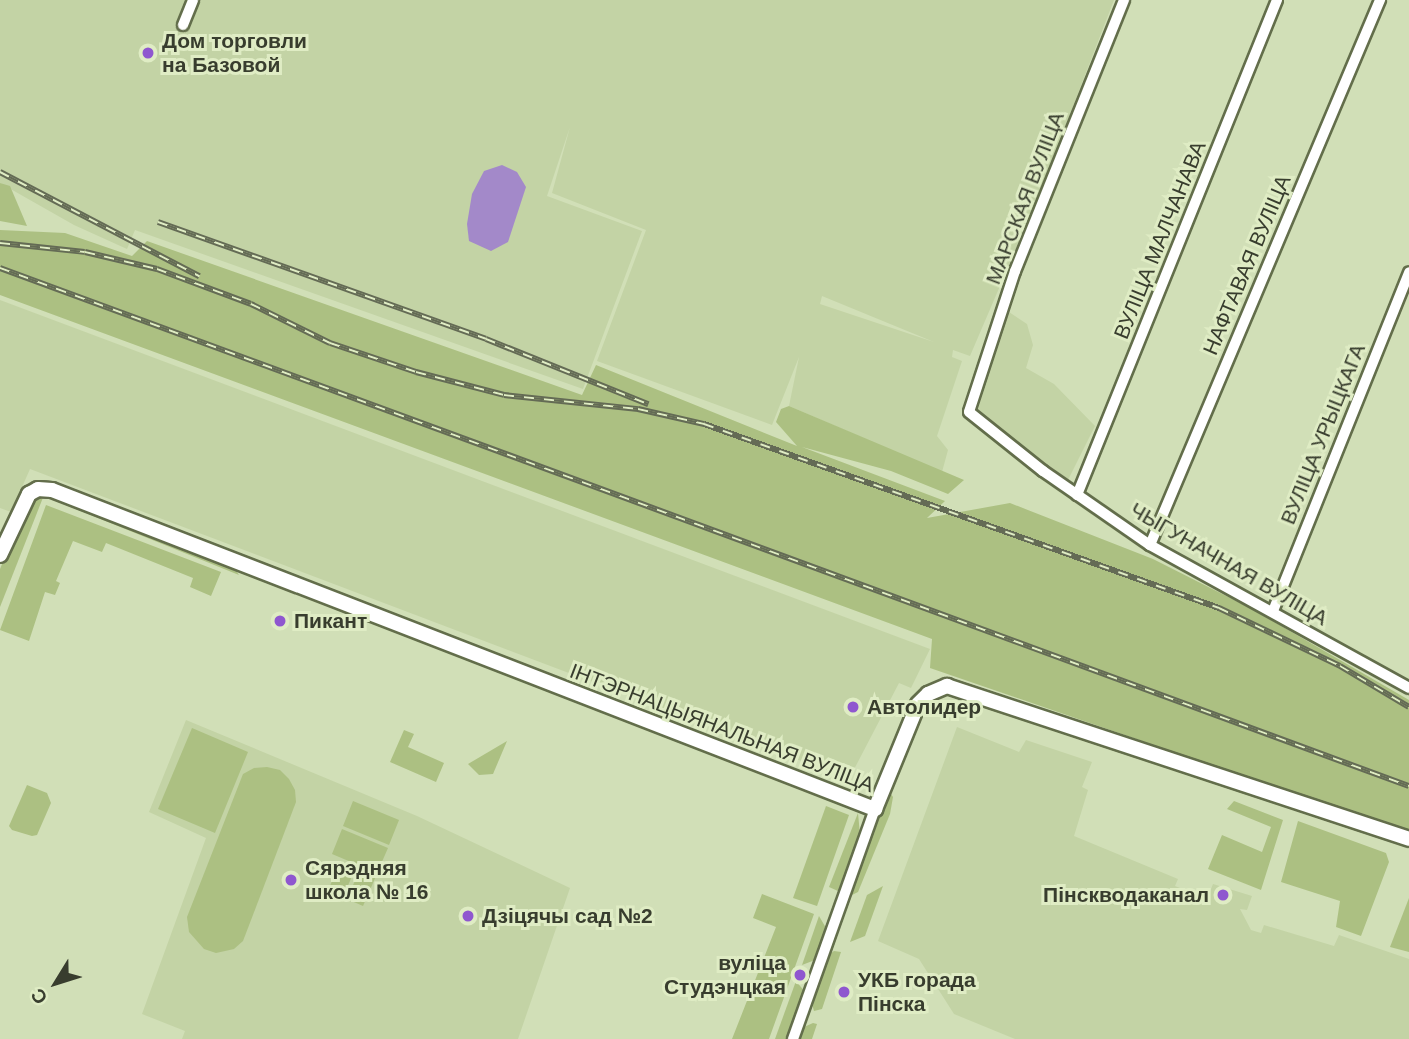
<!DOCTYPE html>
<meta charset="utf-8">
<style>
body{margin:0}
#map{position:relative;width:1409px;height:1039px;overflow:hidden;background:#d1dfb7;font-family:Helvetica,sans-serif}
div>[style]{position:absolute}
.built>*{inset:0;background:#c3d3a5}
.green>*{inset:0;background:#acc082}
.water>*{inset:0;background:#a389c9}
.roads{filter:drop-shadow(2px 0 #636e4b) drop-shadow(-2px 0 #636e4b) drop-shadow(0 2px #636e4b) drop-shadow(0 -2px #636e4b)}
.minor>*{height:10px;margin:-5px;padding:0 5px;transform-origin:5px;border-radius:5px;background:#fff}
.tertiary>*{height:14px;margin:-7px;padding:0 7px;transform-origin:7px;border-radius:7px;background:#fff}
.rail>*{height:6px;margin-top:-3px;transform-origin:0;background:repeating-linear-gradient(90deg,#dfecc4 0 10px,#646b55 0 20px);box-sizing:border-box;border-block:2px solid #646b55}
.dots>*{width:19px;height:19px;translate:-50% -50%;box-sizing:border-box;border:4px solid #dfecc4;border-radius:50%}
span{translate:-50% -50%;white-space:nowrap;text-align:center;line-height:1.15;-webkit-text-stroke:6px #dfecc4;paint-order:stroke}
.poi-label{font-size:21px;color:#383d2e;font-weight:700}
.left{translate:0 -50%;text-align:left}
.right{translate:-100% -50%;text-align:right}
.street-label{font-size:21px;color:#383d2e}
.north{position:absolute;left:21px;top:948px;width:70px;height:70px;-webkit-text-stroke:5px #dfecc4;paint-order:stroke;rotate:232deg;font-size:19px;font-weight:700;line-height:28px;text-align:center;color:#383d2e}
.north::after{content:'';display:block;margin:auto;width:24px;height:32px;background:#383d2e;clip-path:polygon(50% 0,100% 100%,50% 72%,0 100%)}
</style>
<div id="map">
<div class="built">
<i style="clip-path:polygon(evenodd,0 0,1114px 0,1036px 202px,970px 356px,953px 350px,952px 357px,962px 361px,937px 436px,948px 450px,942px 472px,789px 406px,799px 357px,772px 425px,597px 361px,646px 230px,552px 193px,570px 127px,547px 196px,642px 231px,583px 389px,135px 230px,127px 249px,74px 225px,0 183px,0 0,822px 296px,934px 342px,820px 304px,822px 296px)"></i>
<i style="clip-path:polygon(0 300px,930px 649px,911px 688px,899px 683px,849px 779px,30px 469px,11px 512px,0 508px)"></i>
<i style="clip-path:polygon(1009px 312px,1027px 324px,1033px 345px,1026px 368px,1054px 384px,1095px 426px,1068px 480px,974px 413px)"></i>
<i style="clip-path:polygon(186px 720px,417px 816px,570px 888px,518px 1039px,182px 1039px,185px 1031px,142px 1014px,206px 838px,149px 812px)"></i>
<i style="clip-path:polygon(957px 727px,1019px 752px,1026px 740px,1092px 762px,1082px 787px,1088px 790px,1074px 836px,1178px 879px,1175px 886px,1207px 899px,1213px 884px,1252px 896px,1247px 910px,1240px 909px,1251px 930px,1261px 933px,1264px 925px,1334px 946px,1339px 935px,1409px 959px,1409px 1039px,1015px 1039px,954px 1014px,919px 959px,878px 941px)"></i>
</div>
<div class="green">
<i style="clip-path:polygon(0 183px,10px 186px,27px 226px,0 221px)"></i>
<i style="clip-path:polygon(0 230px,65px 233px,132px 256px,147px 241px,582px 395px,596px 365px,797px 446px,776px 422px,781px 409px,789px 406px,964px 480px,948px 494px,891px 471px,802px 447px,945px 501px,927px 518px,1010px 503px,1153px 559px,1250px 608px,1409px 700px,1409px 833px,930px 668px,932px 639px,0 295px)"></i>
<i style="clip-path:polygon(37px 495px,44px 495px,0 607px,0 569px,26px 505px)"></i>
<i style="clip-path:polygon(55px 498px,235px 569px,239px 575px,51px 499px)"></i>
<i style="clip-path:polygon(46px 505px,221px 572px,211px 596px,190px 587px,193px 578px,106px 543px,102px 552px,73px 541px,56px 581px,60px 583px,55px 595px,45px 592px,29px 641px,0 630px)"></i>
<i style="clip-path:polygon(192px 728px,248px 752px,215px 833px,158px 809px)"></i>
<i style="clip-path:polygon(404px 730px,414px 734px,408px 747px,444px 763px,436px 782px,390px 762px)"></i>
<i style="clip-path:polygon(507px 741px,493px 774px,479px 775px,468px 764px)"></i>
<i style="clip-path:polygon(267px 767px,280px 770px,289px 779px,295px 790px,296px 802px,243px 941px,234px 949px,216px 953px,204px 949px,189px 932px,187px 917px,243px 774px,254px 768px)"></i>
<i style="clip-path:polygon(27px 785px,47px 793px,51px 803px,37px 835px,32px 836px,12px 830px,9px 826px)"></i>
<i style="clip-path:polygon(889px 791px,893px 797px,890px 814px,858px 892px,852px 895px,850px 894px)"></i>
<i style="clip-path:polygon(353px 801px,399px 820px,389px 845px,343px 826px)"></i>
<i style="clip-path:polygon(1234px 801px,1283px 820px,1261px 890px,1208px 869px,1222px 835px,1262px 852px,1271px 827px,1227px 809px)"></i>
<i style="clip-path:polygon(826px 806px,849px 815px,817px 906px,793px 898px)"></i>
<i style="clip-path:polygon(858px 813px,860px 835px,838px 891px,829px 887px)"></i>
<i style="clip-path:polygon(1298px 821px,1386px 853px,1389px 862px,1361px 936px,1336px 927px,1340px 901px,1281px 882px)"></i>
<i style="clip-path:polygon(342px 829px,388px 848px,377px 873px,332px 854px)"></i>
<i style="clip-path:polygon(340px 861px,356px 867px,343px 897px,328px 891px)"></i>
<i style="clip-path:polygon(360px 869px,376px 876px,363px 906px,347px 899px)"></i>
<i style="clip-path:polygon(883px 886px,865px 936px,850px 942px,867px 895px)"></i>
<i style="clip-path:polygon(762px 894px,814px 914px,769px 1039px,732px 1039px,776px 927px,753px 918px)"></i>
<i style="clip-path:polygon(1409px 898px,1409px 952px,1390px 947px)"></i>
<i style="clip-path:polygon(819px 916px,826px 928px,815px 960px,802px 965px)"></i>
<i style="clip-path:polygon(834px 951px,841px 952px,822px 1009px,814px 1011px,812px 1004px,827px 956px)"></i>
<i style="clip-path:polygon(796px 981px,805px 992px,789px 1039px,775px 1039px)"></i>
<i style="clip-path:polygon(813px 1023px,817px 1024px,812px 1039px,799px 1039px,804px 1027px)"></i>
</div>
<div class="water">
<i style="clip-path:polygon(502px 165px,517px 172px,526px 187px,508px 242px,491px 251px,469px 241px,467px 224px,472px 194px,484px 171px)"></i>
</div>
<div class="roads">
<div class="minor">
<i style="left:1124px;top:0;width:292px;rotate:111.9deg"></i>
<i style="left:1015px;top:271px;width:148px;rotate:108.1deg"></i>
<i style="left:969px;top:412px;width:95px;rotate:38.6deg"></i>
<i style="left:1043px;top:471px;width:130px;rotate:34.7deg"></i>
<i style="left:1150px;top:545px;width:296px;rotate:28.9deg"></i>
<i style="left:183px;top:25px;width:27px;rotate:-68deg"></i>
<i style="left:1077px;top:495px;width:534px;rotate:-68deg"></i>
<i style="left:1150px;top:545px;width:592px;rotate:-67.12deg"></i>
<i style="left:1273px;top:611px;width:365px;rotate:-68.1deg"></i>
<i style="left:793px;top:1039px;width:244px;rotate:-70.4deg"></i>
</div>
<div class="tertiary">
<i style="left:0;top:555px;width:68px;rotate:-64.6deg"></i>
<i style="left:29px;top:494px;width:10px;rotate:-29deg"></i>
<i style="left:38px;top:489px;width:14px;rotate:4deg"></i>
<i style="left:52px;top:490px;width:883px;rotate:21.19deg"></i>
<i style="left:875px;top:809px;width:113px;rotate:-67.7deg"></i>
<i style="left:918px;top:704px;width:14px;rotate:-45deg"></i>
<i style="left:928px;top:694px;width:21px;rotate:-23deg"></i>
<i style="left:947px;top:686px;width:487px;rotate:18.3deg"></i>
</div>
</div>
<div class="rail">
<i style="left:0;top:172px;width:225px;rotate:27.6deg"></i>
<i style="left:158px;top:222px;width:348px;rotate:19.6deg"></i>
<i style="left:486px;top:339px;width:175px;rotate:21.9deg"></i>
<i style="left:0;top:243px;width:85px;rotate:6deg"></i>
<i style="left:85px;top:252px;width:74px;rotate:13.3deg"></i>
<i style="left:157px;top:269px;width:100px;rotate:20.4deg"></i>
<i style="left:251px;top:304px;width:88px;rotate:26.3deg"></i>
<i style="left:330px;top:343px;width:91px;rotate:18.6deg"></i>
<i style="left:416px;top:372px;width:91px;rotate:14.6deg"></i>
<i style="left:504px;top:395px;width:135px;rotate:6deg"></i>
<i style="left:638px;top:409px;width:68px;rotate:12.8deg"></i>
<i style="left:704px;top:424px;width:547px;rotate:19.66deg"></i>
<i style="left:1219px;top:608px;width:134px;rotate:25.6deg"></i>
<i style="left:1340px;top:666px;width:80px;rotate:30.7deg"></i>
<i style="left:0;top:268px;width:1501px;rotate:20.19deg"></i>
</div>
<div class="dots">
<i style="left:148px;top:53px;background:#8f57cf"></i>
<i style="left:280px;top:621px;background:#8f57cf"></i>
<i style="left:853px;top:707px;background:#8f57cf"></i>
<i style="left:291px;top:880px;background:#8f57cf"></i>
<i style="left:1223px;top:895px;background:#8f57cf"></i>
<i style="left:468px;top:916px;background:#8f57cf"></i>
<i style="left:800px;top:975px;background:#8f57cf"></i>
<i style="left:844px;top:992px;background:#8f57cf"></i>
</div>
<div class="poi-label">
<span class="left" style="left:162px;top:53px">Дом торговли<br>на Базовой</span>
<span class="left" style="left:294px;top:621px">Пикант</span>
<span class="left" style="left:867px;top:707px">Автолидер</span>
<span class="left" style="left:305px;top:880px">Сярэдняя<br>школа № 16</span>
<span class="right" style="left:1209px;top:895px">Пінскводаканал</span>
<span class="left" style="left:482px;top:916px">Дзіцячы сад №2</span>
<span class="right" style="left:786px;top:975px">вуліца<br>Студэнцкая</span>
<span class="left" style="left:858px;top:992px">УКБ горада<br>Пінска</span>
</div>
<div class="street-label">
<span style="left:1025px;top:198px;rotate:-69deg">МАРСКАЯ ВУЛІЦА</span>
<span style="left:1160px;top:240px;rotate:-68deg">ВУЛІЦА МАЛЧАНАВА</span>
<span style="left:1247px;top:265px;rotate:-67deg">НАФТАВАЯ ВУЛІЦА</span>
<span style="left:1323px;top:434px;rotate:-68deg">ВУЛІЦА УРЫЦКАГА</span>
<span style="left:1229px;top:564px;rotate:30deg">ЧЫГУНАЧНАЯ ВУЛІЦА</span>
<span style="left:722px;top:728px;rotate:21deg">ІНТЭРНАЦЫЯНАЛЬНАЯ ВУЛІЦА</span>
</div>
<div class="north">С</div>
</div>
